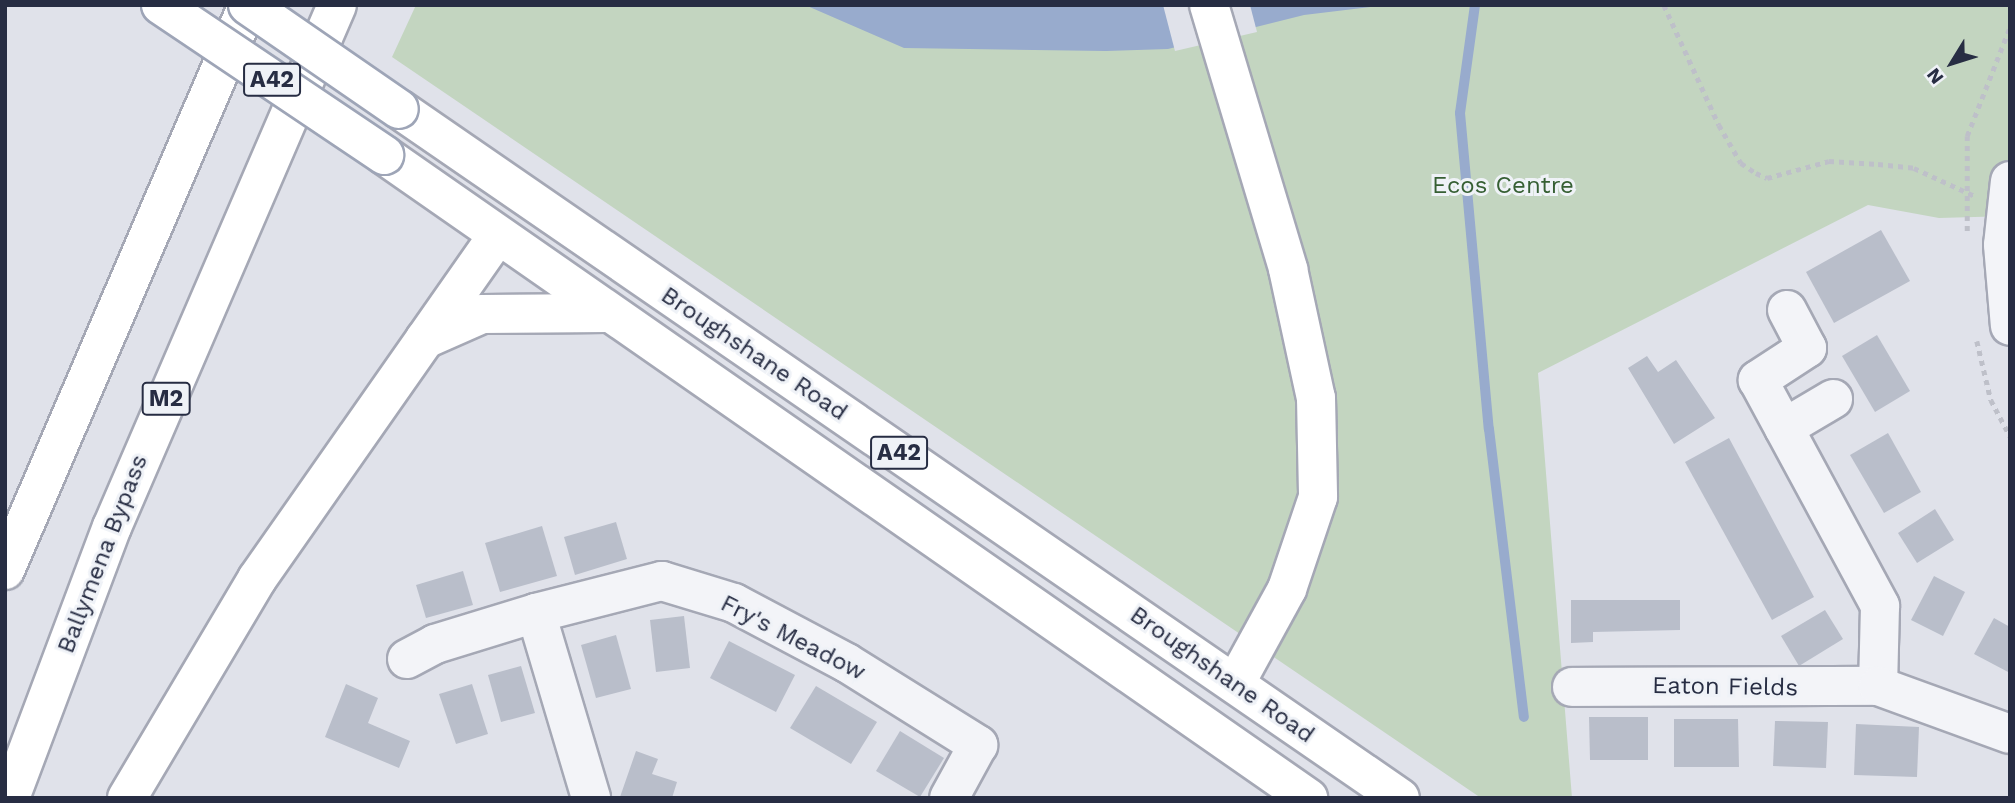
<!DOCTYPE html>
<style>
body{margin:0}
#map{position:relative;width:2015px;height:803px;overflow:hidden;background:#e0e2ea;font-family:"Work Sans",sans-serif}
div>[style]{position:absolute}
.green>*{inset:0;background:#c3d5c0}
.water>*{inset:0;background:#98abcd}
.pier>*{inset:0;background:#e0e2ea}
.stream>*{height:10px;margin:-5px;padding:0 5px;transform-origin:5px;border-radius:5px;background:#98abcd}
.building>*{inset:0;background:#b9beca}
.path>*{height:4.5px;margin-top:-2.25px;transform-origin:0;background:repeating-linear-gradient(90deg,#bec0c9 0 5px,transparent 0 10px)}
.roads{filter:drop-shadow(2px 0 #a5a8b5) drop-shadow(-2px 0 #a5a8b5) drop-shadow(0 2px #a5a8b5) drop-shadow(0 -2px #a5a8b5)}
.minor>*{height:38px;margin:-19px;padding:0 19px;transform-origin:19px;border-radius:19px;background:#f3f4f8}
.major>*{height:38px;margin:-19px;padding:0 19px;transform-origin:19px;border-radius:19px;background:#fff}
.highway>*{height:38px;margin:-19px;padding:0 19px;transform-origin:19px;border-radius:19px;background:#fff}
.bridges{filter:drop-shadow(2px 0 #9ea5b7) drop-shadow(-2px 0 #9ea5b7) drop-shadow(0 2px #9ea5b7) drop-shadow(0 -2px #9ea5b7)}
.major-bridge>*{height:38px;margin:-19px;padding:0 19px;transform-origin:19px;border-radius:19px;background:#fff}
span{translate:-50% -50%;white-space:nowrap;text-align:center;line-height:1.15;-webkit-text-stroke:6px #eff2f7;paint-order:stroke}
.shield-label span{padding:2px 5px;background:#eff2f7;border:2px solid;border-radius:5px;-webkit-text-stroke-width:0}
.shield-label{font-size:23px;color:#272d43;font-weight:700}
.park-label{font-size:24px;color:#365f33}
.street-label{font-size:24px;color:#272d43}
.frame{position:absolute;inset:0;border:7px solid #272d43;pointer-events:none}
.north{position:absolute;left:1917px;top:28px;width:70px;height:70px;-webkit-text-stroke:5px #eff2f7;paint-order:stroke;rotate:232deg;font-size:19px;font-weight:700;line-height:28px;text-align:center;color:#272d43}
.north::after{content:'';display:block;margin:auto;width:24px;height:32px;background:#272d43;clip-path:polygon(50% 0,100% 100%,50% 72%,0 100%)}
</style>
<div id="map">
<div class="green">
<i style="clip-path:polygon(416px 5px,2010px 5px,2010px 216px,1939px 218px,1868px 205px,1538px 373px,1572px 798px,1481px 798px,392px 57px)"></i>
</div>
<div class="water">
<i style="clip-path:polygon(805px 5px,1387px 5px,1304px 15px,1168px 49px,1106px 51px,904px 48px)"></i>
</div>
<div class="pier">
<i style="clip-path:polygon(1163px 5px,1250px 5px,1257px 32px,1175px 51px)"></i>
</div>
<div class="stream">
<i style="left:1475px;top:5px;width:109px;rotate:97.9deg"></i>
<i style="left:1460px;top:113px;width:317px;rotate:84.8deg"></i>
<i style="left:1489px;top:429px;width:290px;rotate:83.1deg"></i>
</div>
<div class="building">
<i style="clip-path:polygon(1881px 230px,1910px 281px,1834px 323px,1806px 272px)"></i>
<i style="clip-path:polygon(1877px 335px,1910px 391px,1875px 412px,1842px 356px)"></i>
<i style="clip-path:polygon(1647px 356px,1658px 372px,1676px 360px,1715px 418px,1674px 444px,1628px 368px)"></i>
<i style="clip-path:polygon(1888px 433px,1921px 492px,1884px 513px,1850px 455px)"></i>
<i style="clip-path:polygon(1729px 438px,1814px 597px,1772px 620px,1685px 462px)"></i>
<i style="clip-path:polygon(1935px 509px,1954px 540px,1917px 563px,1898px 533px)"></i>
<i style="clip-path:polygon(616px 522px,627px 559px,575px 575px,564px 537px)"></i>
<i style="clip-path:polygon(542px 526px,557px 576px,500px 592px,485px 543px)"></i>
<i style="clip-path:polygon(463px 571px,473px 605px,426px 618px,416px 585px)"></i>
<i style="clip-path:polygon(1934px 576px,1965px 592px,1943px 636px,1911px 620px)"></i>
<i style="clip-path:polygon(1571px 600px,1680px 600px,1680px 630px,1593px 632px,1593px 642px,1571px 643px)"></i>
<i style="clip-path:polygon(1825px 610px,1843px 639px,1799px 666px,1781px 636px)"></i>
<i style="clip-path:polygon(684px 616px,690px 668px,656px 672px,650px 620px)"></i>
<i style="clip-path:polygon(1994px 618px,2010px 627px,2010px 673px,1974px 654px)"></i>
<i style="clip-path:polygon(616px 635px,631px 689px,596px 698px,581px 645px)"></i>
<i style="clip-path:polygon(729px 641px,795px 675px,776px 712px,710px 678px)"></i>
<i style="clip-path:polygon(521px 666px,535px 713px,501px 722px,488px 675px)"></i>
<i style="clip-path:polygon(346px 684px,378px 698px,368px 723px,410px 741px,399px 768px,325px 737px)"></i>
<i style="clip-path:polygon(472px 684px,488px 734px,456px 744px,439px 694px)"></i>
<i style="clip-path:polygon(816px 686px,877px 722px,851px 764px,790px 728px)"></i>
<i style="clip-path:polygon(1589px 717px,1648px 717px,1648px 760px,1590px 760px)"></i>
<i style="clip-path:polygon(1674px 719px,1738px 719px,1739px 767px,1674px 767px)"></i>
<i style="clip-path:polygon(1775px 721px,1828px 722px,1826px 768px,1773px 766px)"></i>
<i style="clip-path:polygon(1856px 724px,1919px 727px,1917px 777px,1854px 775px)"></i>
<i style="clip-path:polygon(900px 731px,944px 758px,920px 797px,876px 771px)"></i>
<i style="clip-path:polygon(636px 751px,658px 759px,652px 774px,677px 782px,672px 798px,620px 797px)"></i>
</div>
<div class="path">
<i style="left:1664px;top:5px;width:132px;rotate:65.4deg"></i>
<i style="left:1719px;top:125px;width:44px;rotate:59.9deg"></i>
<i style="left:1741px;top:163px;width:18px;rotate:34deg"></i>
<i style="left:1756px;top:173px;width:12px;rotate:24deg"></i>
<i style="left:1767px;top:178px;width:64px;rotate:-15.3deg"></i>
<i style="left:1829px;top:161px;width:49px;rotate:3.5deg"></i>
<i style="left:1878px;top:164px;width:36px;rotate:6deg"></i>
<i style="left:1914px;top:168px;width:67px;rotate:24.7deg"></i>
<i style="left:1967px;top:231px;width:95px;rotate:-90deg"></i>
<i style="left:1967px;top:136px;width:117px;rotate:-68.5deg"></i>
<i style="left:1977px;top:341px;width:61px;rotate:76.7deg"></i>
<i style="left:1991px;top:400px;width:41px;rotate:62.2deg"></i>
</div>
<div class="roads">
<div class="minor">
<i style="left:2010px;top:181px;width:64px;rotate:96.2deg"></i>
<i style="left:2003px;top:245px;width:81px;rotate:85.1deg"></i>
<i style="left:1787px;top:310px;width:43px;rotate:62.2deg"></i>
<i style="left:1807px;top:348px;width:59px;rotate:146.9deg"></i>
<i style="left:1758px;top:380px;width:257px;rotate:61.6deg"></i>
<i style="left:1880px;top:606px;width:80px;rotate:91.4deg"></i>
<i style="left:1784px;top:428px;width:57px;rotate:-30.6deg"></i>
<i style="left:536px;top:613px;width:130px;rotate:-14.3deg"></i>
<i style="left:662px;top:581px;width:75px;rotate:17deg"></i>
<i style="left:734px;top:603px;width:128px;rotate:28deg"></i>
<i style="left:847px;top:663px;width:155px;rotate:32deg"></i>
<i style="left:978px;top:745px;width:60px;rotate:118.7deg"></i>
<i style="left:407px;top:659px;width:32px;rotate:-28deg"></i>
<i style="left:435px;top:644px;width:106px;rotate:-17.1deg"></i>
<i style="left:536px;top:613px;width:193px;rotate:73.4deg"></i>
<i style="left:1572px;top:687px;width:306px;rotate:-0.2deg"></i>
<i style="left:1878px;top:686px;width:140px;rotate:20deg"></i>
</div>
<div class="major">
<i style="left:399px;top:109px;width:1215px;rotate:34.54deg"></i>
<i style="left:384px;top:155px;width:1126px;rotate:34.83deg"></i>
</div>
<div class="highway">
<i style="left:1209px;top:5px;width:276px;rotate:73.3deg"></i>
<i style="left:1288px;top:269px;width:132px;rotate:77.8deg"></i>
<i style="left:1316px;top:398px;width:99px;rotate:88.8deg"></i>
<i style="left:1318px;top:497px;width:97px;rotate:108.6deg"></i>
<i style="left:1287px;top:589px;width:108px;rotate:118.7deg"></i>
<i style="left:425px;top:339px;width:62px;rotate:-23.7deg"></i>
<i style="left:482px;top:314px;width:125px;rotate:-0.5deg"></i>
<i style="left:5px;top:570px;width:615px;rotate:-66.73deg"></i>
<i style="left:10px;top:798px;width:290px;rotate:-69.4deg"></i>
<i style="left:112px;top:527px;width:568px;rotate:-66.68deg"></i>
<i style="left:127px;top:798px;width:255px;rotate:-59.3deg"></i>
<i style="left:257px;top:579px;width:419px;rotate:-55deg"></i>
</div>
</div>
<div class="bridges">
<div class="major-bridge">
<i style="left:161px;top:5px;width:269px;rotate:33.9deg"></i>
<i style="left:248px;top:5px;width:183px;rotate:34.6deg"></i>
</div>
</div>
<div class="shield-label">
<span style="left:272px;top:80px">A42</span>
<span style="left:166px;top:399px">M2</span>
<span style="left:899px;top:453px">A42</span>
</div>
<div class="park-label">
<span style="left:1503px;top:186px">Ecos Centre</span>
</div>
<div class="street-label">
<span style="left:754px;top:354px;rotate:34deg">Broughshane Road</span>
<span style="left:103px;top:554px;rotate:-69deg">Ballymena Bypass</span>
<span style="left:793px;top:638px;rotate:27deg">Fry's Meadow</span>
<span style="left:1222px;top:675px;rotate:35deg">Broughshane Road</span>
<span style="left:1725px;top:687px;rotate:1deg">Eaton Fields</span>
</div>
<div class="frame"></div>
<div class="north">N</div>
</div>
